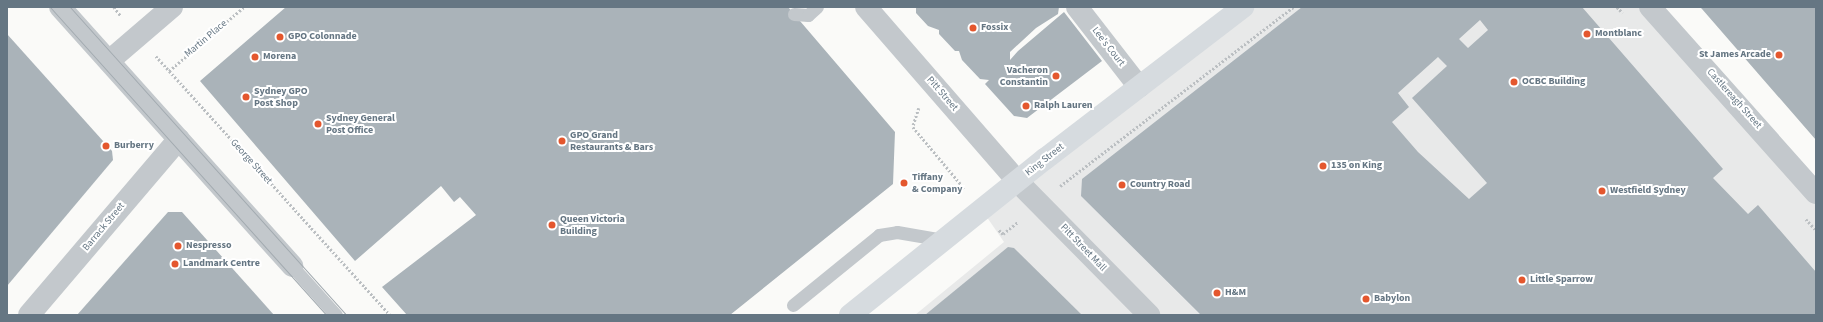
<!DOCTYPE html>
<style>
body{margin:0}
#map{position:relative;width:1823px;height:322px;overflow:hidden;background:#fafaf8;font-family:"Source Sans 3",sans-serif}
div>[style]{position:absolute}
.built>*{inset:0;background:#e8e9e9}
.building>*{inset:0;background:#aab3b9}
.path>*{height:2.5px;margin-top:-1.25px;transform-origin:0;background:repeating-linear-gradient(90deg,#bbbfc2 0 2px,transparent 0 4px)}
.lane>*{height:13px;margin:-6.5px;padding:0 6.5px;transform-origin:6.5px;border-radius:6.5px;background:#c3c8cc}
.street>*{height:22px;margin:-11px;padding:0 11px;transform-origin:11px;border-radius:11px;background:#c3c8cc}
.secondary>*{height:22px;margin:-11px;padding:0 11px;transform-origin:11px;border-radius:11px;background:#d6dbdf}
.tram>*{height:1px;margin:-0.5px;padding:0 0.5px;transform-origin:0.5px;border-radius:0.5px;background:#a2aab0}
.dots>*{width:11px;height:11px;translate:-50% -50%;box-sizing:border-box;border:2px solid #fff;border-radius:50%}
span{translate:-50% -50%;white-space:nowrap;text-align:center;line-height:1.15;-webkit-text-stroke:4px #fff;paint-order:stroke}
.poi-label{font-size:10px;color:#657683;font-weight:700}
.left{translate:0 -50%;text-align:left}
.right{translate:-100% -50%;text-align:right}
.street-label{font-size:10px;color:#657683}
.frame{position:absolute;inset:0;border:8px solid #657683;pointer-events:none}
</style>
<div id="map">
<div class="built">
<i style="clip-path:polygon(1243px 7px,1649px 7px,1816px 193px,1816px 315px,915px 315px,1004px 242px,982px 210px)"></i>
</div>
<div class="building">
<i style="clip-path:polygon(286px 7px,788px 7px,895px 132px,893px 184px,730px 315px,407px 315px,382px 287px,476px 215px,460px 197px,454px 202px,441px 186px,355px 261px,200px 81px)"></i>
<i style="clip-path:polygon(916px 7px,1059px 7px,1058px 14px,1036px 28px,1010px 52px,1010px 60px,1018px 51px,1064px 12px,1102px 61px,1027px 118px,1014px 116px,985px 84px,989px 80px,980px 79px,962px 60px,959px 51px,955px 51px,939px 34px,939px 30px,928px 26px,916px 13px)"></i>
<i style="clip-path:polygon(evenodd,1302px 7px,1582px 7px,1723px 169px,1713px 178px,1748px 214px,1758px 205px,1816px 272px,1816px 315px,1201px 315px,1081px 196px,1082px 179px,1302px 7px,1480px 20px,1488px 30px,1468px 48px,1459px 39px,1480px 20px,1302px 7px,1438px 57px,1447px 66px,1412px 98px,1487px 183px,1469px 199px,1418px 152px,1392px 122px,1409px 107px,1398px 93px,1438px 57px)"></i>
<i style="clip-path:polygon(1700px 7px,1816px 7px,1816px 140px,1702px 9px)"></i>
<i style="clip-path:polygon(7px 34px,112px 151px,113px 160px,7px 286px)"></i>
<i style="clip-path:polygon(168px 212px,182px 212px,274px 315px,77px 315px)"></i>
<i style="clip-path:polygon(1008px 247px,1014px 248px,1082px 315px,925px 315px)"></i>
</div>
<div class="path">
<i style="left:114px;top:7px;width:11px;rotate:52deg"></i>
<i style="left:1617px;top:7px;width:8px;rotate:45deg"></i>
<i style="left:156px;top:56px;width:349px;rotate:47.9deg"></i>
<i style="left:169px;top:71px;width:99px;rotate:-40.5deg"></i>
<i style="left:919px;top:108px;width:20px;rotate:108deg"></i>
<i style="left:913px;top:127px;width:80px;rotate:50.1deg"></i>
<i style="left:1060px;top:186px;width:294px;rotate:-37.5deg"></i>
<i style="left:1806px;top:219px;width:15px;rotate:48deg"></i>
<i style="left:999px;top:230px;width:6px;rotate:45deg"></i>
<i style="left:1003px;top:234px;width:19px;rotate:-39deg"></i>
</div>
<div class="lane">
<i style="left:794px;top:14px;width:14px;rotate:4deg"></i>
<i style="left:808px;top:15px;width:12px;rotate:-42deg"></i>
<i style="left:292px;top:266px;width:66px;rotate:48.1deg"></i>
<i style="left:793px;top:305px;width:111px;rotate:-39.1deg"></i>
<i style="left:879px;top:235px;width:18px;rotate:-9deg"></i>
<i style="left:897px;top:232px;width:48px;rotate:9.7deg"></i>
</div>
<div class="street">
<i style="left:60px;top:7px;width:348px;rotate:48.1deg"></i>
<i style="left:866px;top:7px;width:232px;rotate:49deg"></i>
<i style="left:1018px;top:182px;width:187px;rotate:45.4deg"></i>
<i style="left:1077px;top:7px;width:101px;rotate:52.2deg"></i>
<i style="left:1650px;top:7px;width:249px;rotate:48.3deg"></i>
<i style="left:109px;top:61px;width:83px;rotate:-40.6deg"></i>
<i style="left:29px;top:315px;width:231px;rotate:-49.6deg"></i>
</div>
<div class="secondary">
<i style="left:850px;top:315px;width:250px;rotate:-38.7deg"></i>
<i style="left:1045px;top:159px;width:250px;rotate:-37.5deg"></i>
</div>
<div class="tram">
<i style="left:50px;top:7px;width:414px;rotate:48.1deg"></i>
<i style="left:70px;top:7px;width:414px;rotate:48.1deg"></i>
</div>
<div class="dots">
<i style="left:973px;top:28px;background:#e4572e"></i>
<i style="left:1587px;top:34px;background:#e4572e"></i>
<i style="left:280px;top:37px;background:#e4572e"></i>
<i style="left:1779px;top:55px;background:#e4572e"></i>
<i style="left:255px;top:57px;background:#e4572e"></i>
<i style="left:1056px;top:76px;background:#e4572e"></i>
<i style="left:1514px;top:82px;background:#e4572e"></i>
<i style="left:246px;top:97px;background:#e4572e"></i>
<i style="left:1026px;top:106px;background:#e4572e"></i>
<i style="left:318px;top:124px;background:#e4572e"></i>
<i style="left:562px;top:141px;background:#e4572e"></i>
<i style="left:106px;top:146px;background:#e4572e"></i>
<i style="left:1323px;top:166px;background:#e4572e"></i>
<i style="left:904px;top:183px;background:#e4572e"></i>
<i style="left:1122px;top:185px;background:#e4572e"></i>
<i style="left:1602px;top:191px;background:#e4572e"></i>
<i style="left:552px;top:225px;background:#e4572e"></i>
<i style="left:178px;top:246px;background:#e4572e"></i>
<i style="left:175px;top:264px;background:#e4572e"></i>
<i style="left:1522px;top:280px;background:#e4572e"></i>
<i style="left:1217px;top:293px;background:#e4572e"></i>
<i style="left:1366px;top:299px;background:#e4572e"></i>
</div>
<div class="poi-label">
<span class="left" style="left:981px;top:28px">Fossix</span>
<span class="left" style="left:1595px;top:34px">Montblanc</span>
<span class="left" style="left:288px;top:37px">GPO Colonnade</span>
<span class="right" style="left:1771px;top:55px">St James Arcade</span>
<span class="left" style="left:263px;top:57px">Morena</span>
<span class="right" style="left:1048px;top:76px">Vacheron<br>Constantin</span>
<span class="left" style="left:1522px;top:82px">OCBC Building</span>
<span class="left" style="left:254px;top:97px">Sydney GPO<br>Post Shop</span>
<span class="left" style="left:1034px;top:106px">Ralph Lauren</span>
<span class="left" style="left:326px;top:124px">Sydney General<br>Post Office</span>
<span class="left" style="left:570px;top:141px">GPO Grand<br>Restaurants &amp; Bars</span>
<span class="left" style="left:114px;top:146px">Burberry</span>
<span class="left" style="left:1331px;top:166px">135 on King</span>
<span class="left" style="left:912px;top:183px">Tiffany<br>&amp; Company</span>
<span class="left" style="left:1130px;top:185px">Country Road</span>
<span class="left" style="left:1610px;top:191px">Westfield Sydney</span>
<span class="left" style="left:560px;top:225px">Queen Victoria<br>Building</span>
<span class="left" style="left:186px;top:246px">Nespresso</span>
<span class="left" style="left:183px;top:264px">Landmark Centre</span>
<span class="left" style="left:1530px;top:280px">Little Sparrow</span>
<span class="left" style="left:1225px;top:293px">H&amp;M</span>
<span class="left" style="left:1374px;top:299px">Babylon</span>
</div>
<div class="street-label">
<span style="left:206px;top:39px;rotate:-40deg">Martin Place</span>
<span style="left:1108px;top:47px;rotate:52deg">Lee's Court</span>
<span style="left:942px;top:94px;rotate:49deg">Pitt Street</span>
<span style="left:1734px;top:99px;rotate:48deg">Castlereagh Street</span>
<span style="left:1045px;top:160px;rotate:-38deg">King Street</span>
<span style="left:251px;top:162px;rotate:48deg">George Street</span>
<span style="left:104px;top:227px;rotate:-50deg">Barrack Street</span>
<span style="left:1083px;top:248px;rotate:46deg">Pitt Street Mall</span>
</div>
<div class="frame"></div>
</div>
